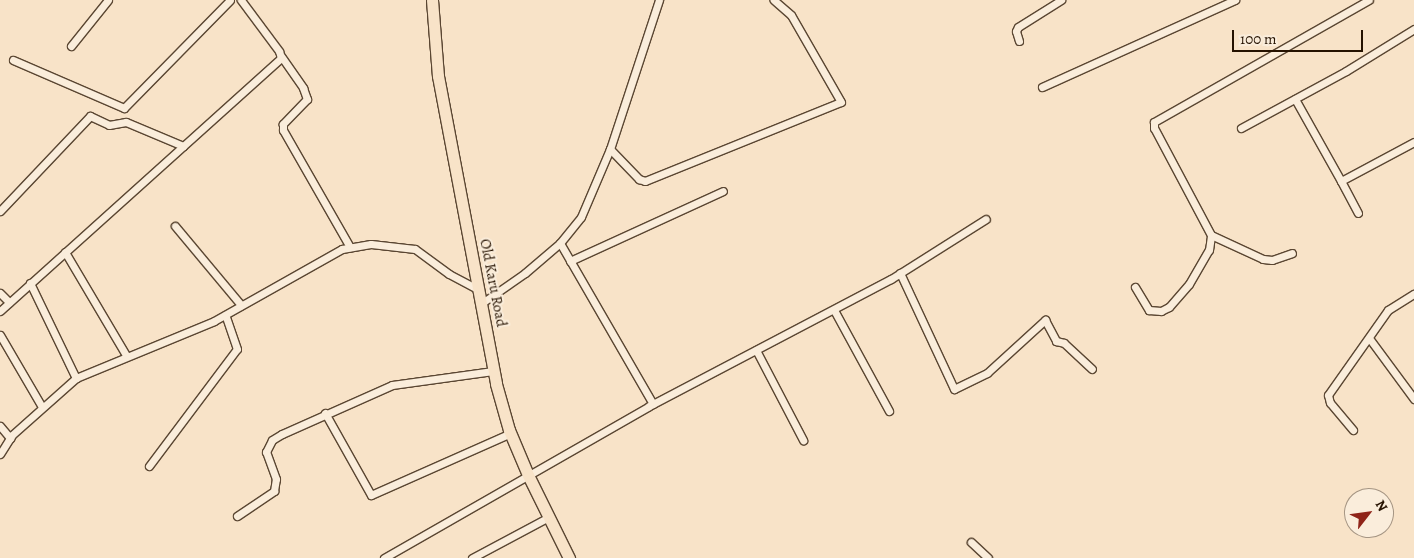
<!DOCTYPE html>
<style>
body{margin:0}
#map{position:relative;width:1414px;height:558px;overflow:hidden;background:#f8e3c8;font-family:Alegreya,serif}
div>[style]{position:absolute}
.roads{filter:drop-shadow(1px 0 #5a4632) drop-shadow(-1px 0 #5a4632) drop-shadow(0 1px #5a4632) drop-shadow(0 -1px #5a4632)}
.street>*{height:7px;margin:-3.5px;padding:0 3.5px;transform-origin:3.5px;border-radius:3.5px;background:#faeddb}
.primary>*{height:11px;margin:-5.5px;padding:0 5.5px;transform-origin:5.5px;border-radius:5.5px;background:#f8e3c8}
span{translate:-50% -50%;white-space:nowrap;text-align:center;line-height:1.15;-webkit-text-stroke:4px #faeddb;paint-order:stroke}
.street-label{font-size:15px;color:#251200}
.north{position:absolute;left:1344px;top:488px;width:50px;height:50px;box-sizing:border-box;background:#faeddb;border:1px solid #a59583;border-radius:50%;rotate:60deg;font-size:14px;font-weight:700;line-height:20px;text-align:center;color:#251200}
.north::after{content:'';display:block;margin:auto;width:18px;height:22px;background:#8f2418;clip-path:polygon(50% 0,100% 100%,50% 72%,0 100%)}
.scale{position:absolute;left:1232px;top:30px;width:131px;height:22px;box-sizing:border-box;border:2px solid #251200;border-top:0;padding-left:6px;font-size:15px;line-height:18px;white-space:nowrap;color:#251200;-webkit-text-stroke:4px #faeddb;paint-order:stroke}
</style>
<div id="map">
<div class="roads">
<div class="street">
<i style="left:1019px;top:41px;width:10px;rotate:-107deg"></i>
<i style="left:1016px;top:31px;width:4px;rotate:-63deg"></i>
<i style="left:1018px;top:27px;width:51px;rotate:-32.1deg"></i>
<i style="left:71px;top:46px;width:59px;rotate:-51.2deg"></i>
<i style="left:281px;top:56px;width:39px;rotate:55deg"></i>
<i style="left:303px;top:88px;width:12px;rotate:70deg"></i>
<i style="left:307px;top:99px;width:35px;rotate:134deg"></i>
<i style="left:283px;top:124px;width:6px;rotate:90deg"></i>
<i style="left:283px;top:130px;width:135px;rotate:60.2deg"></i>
<i style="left:13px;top:60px;width:121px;rotate:23.4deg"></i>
<i style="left:124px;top:108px;width:151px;rotate:-45.5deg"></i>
<i style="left:1042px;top:87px;width:212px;rotate:-24.3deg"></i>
<i style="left:1295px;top:99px;width:94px;rotate:60.7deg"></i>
<i style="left:1341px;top:181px;width:83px;rotate:-28.1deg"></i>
<i style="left:1241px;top:128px;width:119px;rotate:-28.5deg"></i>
<i style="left:1346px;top:71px;width:80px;rotate:-31.7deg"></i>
<i style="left:610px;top:149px;width:42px;rotate:46deg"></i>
<i style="left:639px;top:179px;width:6px;rotate:18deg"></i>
<i style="left:645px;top:181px;width:211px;rotate:-22deg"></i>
<i style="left:841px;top:102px;width:100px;rotate:-119.9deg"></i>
<i style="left:791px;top:15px;width:23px;rotate:-139deg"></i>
<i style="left:1341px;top:181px;width:36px;rotate:62deg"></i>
<i style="left:0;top:211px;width:131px;rotate:-46.5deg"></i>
<i style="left:90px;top:116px;width:21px;rotate:25deg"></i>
<i style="left:109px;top:125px;width:17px;rotate:-10deg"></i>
<i style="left:126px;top:122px;width:62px;rotate:22.8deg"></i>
<i style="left:175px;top:226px;width:103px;rotate:50.1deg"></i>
<i style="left:1211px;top:235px;width:57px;rotate:24.8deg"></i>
<i style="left:1263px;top:259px;width:9px;rotate:6deg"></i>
<i style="left:1272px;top:260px;width:21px;rotate:-19deg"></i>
<i style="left:560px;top:243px;width:186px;rotate:60deg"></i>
<i style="left:65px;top:252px;width:120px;rotate:59.4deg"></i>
<i style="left:570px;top:261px;width:168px;rotate:-24.6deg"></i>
<i style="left:900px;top:273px;width:128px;rotate:65deg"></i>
<i style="left:954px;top:389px;width:37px;rotate:-26deg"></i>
<i style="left:987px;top:373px;width:79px;rotate:-42.4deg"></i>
<i style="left:1045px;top:320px;width:24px;rotate:62deg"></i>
<i style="left:1056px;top:341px;width:8px;rotate:14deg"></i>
<i style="left:1064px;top:343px;width:38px;rotate:43deg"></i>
<i style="left:30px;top:283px;width:106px;rotate:64.2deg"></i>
<i style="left:1135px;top:287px;width:27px;rotate:59deg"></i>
<i style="left:1149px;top:310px;width:12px;rotate:5deg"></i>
<i style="left:1161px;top:311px;width:9px;rotate:-27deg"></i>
<i style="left:1169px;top:307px;width:30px;rotate:-49deg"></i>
<i style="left:1189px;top:284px;width:39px;rotate:-60deg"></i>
<i style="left:1209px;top:250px;width:15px;rotate:-82deg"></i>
<i style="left:1211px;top:235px;width:121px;rotate:-118deg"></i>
<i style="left:1154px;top:128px;width:6px;rotate:-90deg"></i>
<i style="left:1154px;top:122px;width:247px;rotate:-29.6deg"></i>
<i style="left:0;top:293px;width:13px;rotate:45deg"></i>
<i style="left:482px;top:303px;width:52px;rotate:-34.9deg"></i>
<i style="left:525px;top:273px;width:46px;rotate:-40.6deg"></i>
<i style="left:560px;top:243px;width:33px;rotate:-51deg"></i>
<i style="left:581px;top:217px;width:74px;rotate:-66.9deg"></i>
<i style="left:610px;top:149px;width:157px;rotate:-71.8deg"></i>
<i style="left:834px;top:310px;width:115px;rotate:61.4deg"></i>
<i style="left:0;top:311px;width:378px;rotate:-42deg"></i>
<i style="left:281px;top:58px;width:7px;rotate:-106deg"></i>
<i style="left:279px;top:51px;width:64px;rotate:-126.7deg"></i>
<i style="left:0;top:335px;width:83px;rotate:59.7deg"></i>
<i style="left:1369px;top:338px;width:76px;rotate:53.6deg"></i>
<i style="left:756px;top:350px;width:102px;rotate:62.4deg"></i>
<i style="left:325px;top:413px;width:94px;rotate:60.7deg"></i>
<i style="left:371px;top:495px;width:153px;rotate:-23.9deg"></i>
<i style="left:0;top:426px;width:16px;rotate:50deg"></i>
<i style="left:1353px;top:430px;width:35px;rotate:-130deg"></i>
<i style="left:1330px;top:403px;width:8px;rotate:-104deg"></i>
<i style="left:1328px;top:395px;width:104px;rotate:-54.8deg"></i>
<i style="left:1388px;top:310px;width:31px;rotate:-32deg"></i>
<i style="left:0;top:454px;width:22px;rotate:-58deg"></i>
<i style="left:12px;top:435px;width:86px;rotate:-41.7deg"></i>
<i style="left:76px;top:378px;width:149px;rotate:-22.4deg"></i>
<i style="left:214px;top:321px;width:147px;rotate:-29.4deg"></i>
<i style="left:342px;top:249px;width:29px;rotate:-10deg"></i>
<i style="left:371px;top:244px;width:44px;rotate:6.5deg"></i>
<i style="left:415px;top:249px;width:42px;rotate:36.3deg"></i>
<i style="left:449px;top:274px;width:34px;rotate:28deg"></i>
<i style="left:149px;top:466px;width:146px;rotate:-53.1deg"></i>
<i style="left:237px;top:349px;width:36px;rotate:-109deg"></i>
<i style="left:237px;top:516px;width:45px;rotate:-34deg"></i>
<i style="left:274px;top:491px;width:12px;rotate:-81deg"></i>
<i style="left:276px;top:479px;width:29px;rotate:-110deg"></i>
<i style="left:266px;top:452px;width:13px;rotate:-63deg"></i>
<i style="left:272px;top:440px;width:12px;rotate:-31deg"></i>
<i style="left:282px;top:434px;width:120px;rotate:-24deg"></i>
<i style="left:392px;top:385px;width:102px;rotate:-7.9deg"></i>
<i style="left:971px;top:542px;width:23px;rotate:43deg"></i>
<i style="left:384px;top:558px;width:305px;rotate:-29.8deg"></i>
<i style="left:649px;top:406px;width:273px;rotate:-27.7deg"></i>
<i style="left:891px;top:279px;width:112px;rotate:-32.3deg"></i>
<i style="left:472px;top:558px;width:85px;rotate:-28.1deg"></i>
</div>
<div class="primary">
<i style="left:432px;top:0;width:76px;rotate:85.5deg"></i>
<i style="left:438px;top:76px;width:313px;rotate:79.3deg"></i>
<i style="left:496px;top:384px;width:48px;rotate:74.2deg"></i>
<i style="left:509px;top:430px;width:49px;rotate:67.1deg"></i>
<i style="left:528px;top:475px;width:93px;rotate:63.7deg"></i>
</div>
</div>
<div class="street-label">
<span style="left:493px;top:283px;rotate:79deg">Old Karu Road</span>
</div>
<div class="north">N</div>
<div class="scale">100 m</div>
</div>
